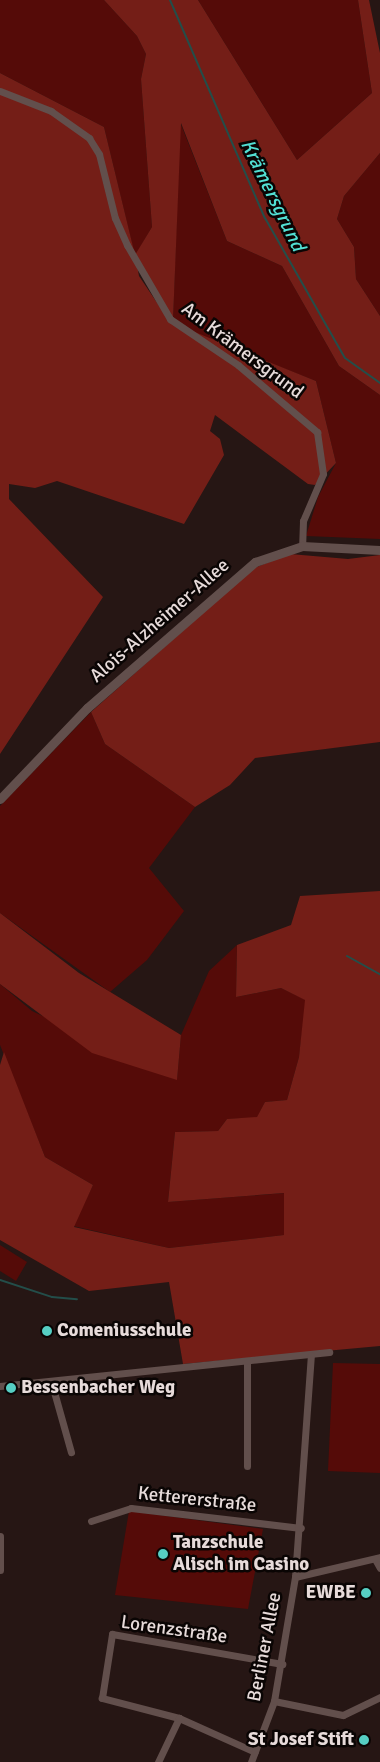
<!DOCTYPE html>
<meta charset="utf-8">
<style>
body{margin:0}
#map{position:relative;width:380px;height:1762px;overflow:hidden;background:#261614;font-family:Signika,sans-serif}
div>[style]{position:absolute}
.green>*{inset:0;background:#550b08}
.forest>*{inset:0;background:#741e17}
.stream>*{height:2px;margin:-1px;padding:0 1px;transform-origin:1px;border-radius:1px;background:#234e4a}
.minor>*{height:7px;margin:-3.5px;padding:0 3.5px;transform-origin:3.5px;border-radius:3.5px;background:#624f4c}
.tertiary>*{height:9px;margin:-4.5px;padding:0 4.5px;transform-origin:4.5px;border-radius:4.5px;background:#624f4c}
.dots>*{width:14px;height:14px;translate:-50% -50%;box-sizing:border-box;border:2px solid #0a0504;border-radius:50%}
span{translate:-50% -50%;white-space:nowrap;text-align:center;line-height:1.15;-webkit-text-stroke:5px #0a0504;paint-order:stroke}
.street-label{font-size:19px;color:#e7dbda}
.poi-label{font-size:19px;color:#e7dbda;font-weight:700}
.left{translate:0 -50%;text-align:left}
.right{translate:-100% -50%;text-align:right}
.water-label{font-size:20px;color:#52dfd3;font-style:italic}
</style>
<div id="map">
<div class="green">
<i style="clip-path:polygon(0 0,104px 0,137px 36px,146px 54px,141px 79px,152px 227px,135px 256px,104px 127px,0 73px)"></i>
<i style="clip-path:polygon(198px 0,358px 0,372px 93px,297px 160px)"></i>
<i style="clip-path:polygon(180px 122px,227px 241px,282px 266px,339px 366px,380px 395px,380px 539px,306px 536px,318px 497px,336px 463px,316px 381px,196px 334px,173px 320px)"></i>
<i style="clip-path:polygon(380px 153px,380px 316px,356px 279px,354px 247px,337px 219px,344px 196px)"></i>
<i style="clip-path:polygon(91px 712px,105px 744px,195px 807px,149px 868px,184px 911px,147px 960px,110px 992px,0 913px,0 806px)"></i>
<i style="clip-path:polygon(237px 945px,236px 997px,281px 988px,306px 1000px,299px 1057px,287px 1100px,265px 1102px,257px 1118px,227px 1119px,218px 1131px,175px 1132px,168px 1202px,285px 1193px,284px 1235px,169px 1248px,73px 1226px,93px 1185px,45px 1157px,0 1045px,0 984px,32px 1011px,177px 1079px,181px 1035px,209px 971px)"></i>
<i style="clip-path:polygon(0 1245px,27px 1262px,16px 1281px,0 1271px)"></i>
<i style="clip-path:polygon(333px 1363px,380px 1364px,380px 1473px,328px 1471px)"></i>
<i style="clip-path:polygon(129px 1511px,263px 1529px,248px 1609px,115px 1595px)"></i>
</div>
<div class="forest">
<i style="clip-path:polygon(104px 0,198px 0,297px 160px,372px 93px,358px 0,369px 0,380px 53px,380px 153px,344px 196px,337px 219px,354px 247px,356px 279px,380px 316px,380px 395px,339px 366px,282px 266px,227px 241px,181px 123px,173px 320px,136px 259px,139px 276px,170px 322px,316px 381px,336px 463px,315px 485px,308px 484px,215px 415px,210px 431px,220px 439px,224px 455px,184px 524px,57px 481px,35px 488px,9px 484px,9px 499px,103px 597px,0 754px,0 73px,104px 127px,135px 255px,152px 227px,141px 79px,146px 54px,137px 36px)"></i>
<i style="clip-path:polygon(290px 554px,348px 559px,380px 555px,380px 742px,255px 758px,230px 785px,195px 807px,105px 744px,91px 712px,254px 568px)"></i>
<i style="clip-path:polygon(380px 891px,380px 1346px,183px 1364px,169px 1282px,89px 1291px,0 1240px,0 1065px,4px 1052px,45px 1157px,93px 1185px,74px 1227px,169px 1248px,284px 1235px,284px 1193px,168px 1202px,175px 1132px,218px 1131px,227px 1119px,257px 1117px,265px 1102px,287px 1100px,299px 1057px,305px 1000px,281px 988px,236px 997px,237px 945px,291px 925px,300px 896px)"></i>
<i style="clip-path:polygon(0 913px,79px 973px,181px 1035px,177px 1080px,92px 1053px,0 984px)"></i>
</div>
<div class="stream">
<i style="left:170px;top:0;width:238px;rotate:66.5deg"></i>
<i style="left:265px;top:218px;width:161px;rotate:60.3deg"></i>
<i style="left:345px;top:358px;width:43px;rotate:35.5deg"></i>
<i style="left:347px;top:956px;width:38px;rotate:29deg"></i>
<i style="left:0;top:1280px;width:55px;rotate:18.1deg"></i>
<i style="left:52px;top:1297px;width:25px;rotate:5deg"></i>
</div>
<div class="minor">
<i style="left:0;top:91px;width:55px;rotate:21.4deg"></i>
<i style="left:51px;top:111px;width:47px;rotate:35.4deg"></i>
<i style="left:89px;top:138px;width:19px;rotate:58deg"></i>
<i style="left:99px;top:154px;width:66px;rotate:76deg"></i>
<i style="left:115px;top:218px;width:30px;rotate:66deg"></i>
<i style="left:127px;top:245px;width:86px;rotate:59.8deg"></i>
<i style="left:170px;top:319px;width:82px;rotate:34.1deg"></i>
<i style="left:238px;top:365px;width:104px;rotate:40.3deg"></i>
<i style="left:317px;top:432px;width:42px;rotate:81.9deg"></i>
<i style="left:323px;top:474px;width:51px;rotate:113.1deg"></i>
<i style="left:303px;top:521px;width:25px;rotate:92deg"></i>
<i style="left:247px;top:1361px;width:105px;rotate:90deg"></i>
<i style="left:51px;top:1381px;width:74px;rotate:74.3deg"></i>
<i style="left:0;top:1386px;width:331px;rotate:-5.9deg"></i>
<i style="left:91px;top:1521px;width:42px;rotate:-18deg"></i>
<i style="left:131px;top:1508px;width:171px;rotate:6.7deg"></i>
<i style="left:0;top:1536px;width:34px;rotate:90deg"></i>
<i style="left:375px;top:1559px;width:10px;rotate:61deg"></i>
<i style="left:295px;top:1577px;width:87px;rotate:-13.2deg"></i>
<i style="left:274px;top:1701px;width:70px;rotate:11.5deg"></i>
<i style="left:343px;top:1715px;width:41px;rotate:-25.9deg"></i>
<i style="left:179px;top:1718px;width:80px;rotate:-165.4deg"></i>
<i style="left:102px;top:1698px;width:65px;rotate:-81.1deg"></i>
<i style="left:112px;top:1634px;width:173px;rotate:10deg"></i>
<i style="left:158px;top:1762px;width:49px;rotate:-64.5deg"></i>
<i style="left:179px;top:1718px;width:83px;rotate:24.1deg"></i>
<i style="left:251px;top:1762px;width:65px;rotate:-69.3deg"></i>
<i style="left:274px;top:1701px;width:126px;rotate:-80.4deg"></i>
<i style="left:295px;top:1577px;width:222px;rotate:-85.9deg"></i>
</div>
<div class="tertiary">
<i style="left:0;top:799px;width:126px;rotate:-46.3deg"></i>
<i style="left:87px;top:708px;width:223px;rotate:-41deg"></i>
<i style="left:255px;top:562px;width:50px;rotate:-18.8deg"></i>
<i style="left:302px;top:546px;width:78px;rotate:2.9deg"></i>
</div>
<div class="dots">
<i style="left:47px;top:1331px;background:#56cec3"></i>
<i style="left:11px;top:1388px;background:#56cec3"></i>
<i style="left:163px;top:1554px;background:#56cec3"></i>
<i style="left:366px;top:1593px;background:#56cec3"></i>
<i style="left:364px;top:1740px;background:#56cec3"></i>
</div>
<div class="street-label">
<span style="left:242px;top:351px;rotate:37deg">Am Krämersgrund</span>
<span style="left:160px;top:621px;rotate:-41deg">Alois-Alzheimer-Allee</span>
<span style="left:197px;top:1500px;rotate:6deg">Kettererstraße</span>
<span style="left:174px;top:1630px;rotate:8deg">Lorenzstraße</span>
<span style="left:265px;top:1647px;rotate:-79deg">Berliner Allee</span>
</div>
<div class="poi-label">
<span class="left" style="left:57px;top:1331px">Comeniusschule</span>
<span class="left" style="left:21px;top:1388px">Bessenbacher Weg</span>
<span class="left" style="left:173px;top:1554px">Tanzschule<br>Alisch im Casino</span>
<span class="right" style="left:356px;top:1593px">EWBE</span>
<span class="right" style="left:354px;top:1740px">St Josef Stift</span>
</div>
<div class="water-label">
<span style="left:273px;top:195px;rotate:64deg">Krämersgrund</span>
</div>
</div>
